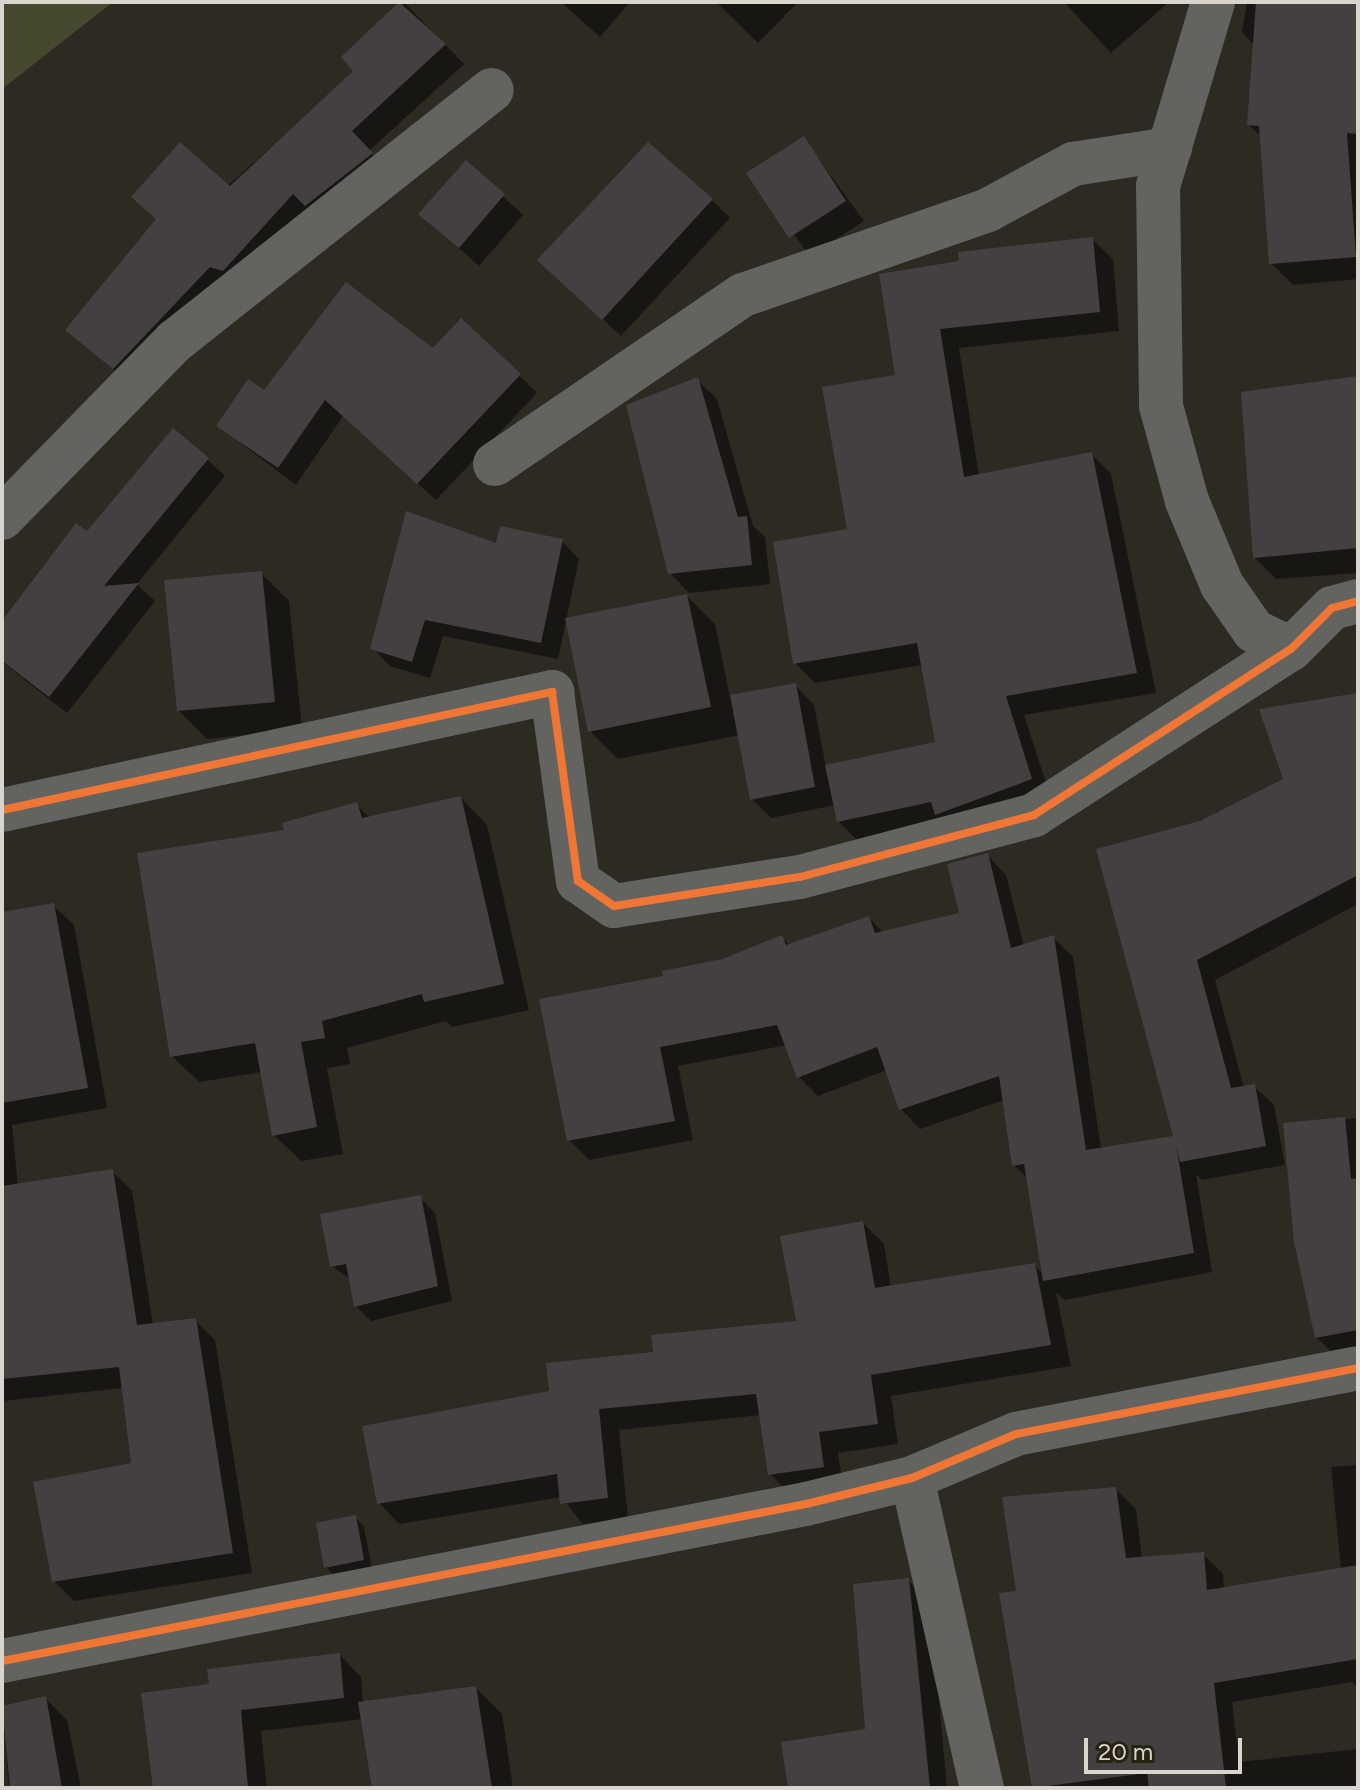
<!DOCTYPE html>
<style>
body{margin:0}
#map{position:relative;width:1360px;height:1790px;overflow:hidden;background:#2d2a22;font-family:Figtree,sans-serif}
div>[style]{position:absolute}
.green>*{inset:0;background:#474830}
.shadow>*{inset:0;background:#0007}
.building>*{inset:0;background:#444042}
.minor>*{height:44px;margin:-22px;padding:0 22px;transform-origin:22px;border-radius:22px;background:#63635f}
.cycleway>*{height:8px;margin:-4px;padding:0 4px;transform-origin:4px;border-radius:4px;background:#f07635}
span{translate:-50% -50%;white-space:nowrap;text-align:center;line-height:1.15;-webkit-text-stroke:7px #282213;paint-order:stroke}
.frame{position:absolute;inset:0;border:4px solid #d9d5cc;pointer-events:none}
.scale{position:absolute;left:1084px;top:1738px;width:158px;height:36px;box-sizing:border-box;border:4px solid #d9d5cc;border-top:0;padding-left:10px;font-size:24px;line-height:28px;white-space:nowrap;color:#d9d5cc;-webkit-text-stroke:6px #282213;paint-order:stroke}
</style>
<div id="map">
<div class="green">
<i style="clip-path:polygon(2px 2px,113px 2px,2px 89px)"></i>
</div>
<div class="shadow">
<i style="clip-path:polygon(404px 2px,464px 64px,369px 151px,390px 173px,133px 386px,67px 330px,356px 71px,343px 58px)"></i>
<i style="clip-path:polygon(561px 2px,630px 2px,600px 37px)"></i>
<i style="clip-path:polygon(716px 2px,798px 2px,758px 43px)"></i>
<i style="clip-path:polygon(1064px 2px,1169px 2px,1111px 53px)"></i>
<i style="clip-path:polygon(1247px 2px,1358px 2px,1358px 279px,1293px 285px,1271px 263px,1262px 137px,1249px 125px,1255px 46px,1242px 32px)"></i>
<i style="clip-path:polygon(804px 139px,864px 221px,810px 256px,749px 174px)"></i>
<i style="clip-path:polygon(466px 162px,523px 215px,479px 266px,421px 214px)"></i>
<i style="clip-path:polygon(712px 200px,730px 218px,621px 336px,557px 277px)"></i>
<i style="clip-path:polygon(1093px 240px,1113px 259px,1119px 331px,959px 348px,979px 476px,1091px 454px,1111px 474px,1156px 693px,1024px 715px,1051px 798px,858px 841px,838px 821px,835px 805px,771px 818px,752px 799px,740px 735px,618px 759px,590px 731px,687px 596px,715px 624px,730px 697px,795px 685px,814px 705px,826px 767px,937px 743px,923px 665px,815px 683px,795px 663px,849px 531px,897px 377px,881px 276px)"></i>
<i style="clip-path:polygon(433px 351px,519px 375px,537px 393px,436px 500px,343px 416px,296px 485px,218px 426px,265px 393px)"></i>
<i style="clip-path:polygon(1358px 378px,1358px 573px,1276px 579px,1255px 558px)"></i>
<i style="clip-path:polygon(697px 380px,717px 399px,753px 526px,765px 537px,770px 584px,689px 593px,670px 573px)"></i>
<i style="clip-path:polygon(207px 459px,225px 476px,137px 584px,155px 601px,67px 713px,2px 662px,2px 623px,88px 534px)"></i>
<i style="clip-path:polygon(562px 541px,579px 559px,558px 659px,443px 636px,430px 678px,390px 666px,373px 648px,497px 546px)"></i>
<i style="clip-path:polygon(261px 573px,289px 601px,302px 729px,207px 739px,179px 711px)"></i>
<i style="clip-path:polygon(1358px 696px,1358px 904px,1215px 980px,1244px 1088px,1254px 1086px,1274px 1105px,1285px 1165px,1202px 1180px,1196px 1174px,1212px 1272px,1064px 1300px,1056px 1292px,1071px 1366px,891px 1396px,898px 1444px,838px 1453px,843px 1488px,791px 1495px,770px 1474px,761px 1415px,619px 1430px,628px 1518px,583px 1524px,561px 1497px,399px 1524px,379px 1503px,551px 1393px,655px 1354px,798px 1323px,863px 1223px,884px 1244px,891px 1287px,1035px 1266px,1044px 1275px,1029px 1180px,1014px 1165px,1004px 1100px,920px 1129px,901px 1109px,887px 1070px,818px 1096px,799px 1077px,787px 1045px,678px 1066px,693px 1140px,589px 1160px,569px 1140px,666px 978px,782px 938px,790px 946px,869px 918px,884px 933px,961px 915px,987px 855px,1006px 875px,1024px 946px,1053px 937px,1073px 957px,1101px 1149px,1176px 1137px,1201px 823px,1286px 780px,1262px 711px)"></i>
<i style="clip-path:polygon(461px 798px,487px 825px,529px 1010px,452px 1027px,446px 1021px,347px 1048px,350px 1064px,327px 1068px,343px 1154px,301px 1161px,274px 1135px,262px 1072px,199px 1082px,172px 1056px,287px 832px,357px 805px,371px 819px)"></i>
<i style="clip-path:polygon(53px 905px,74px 925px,107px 1108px,12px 1125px,18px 1186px,112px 1171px,132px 1191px,153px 1325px,195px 1320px,215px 1340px,252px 1573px,74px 1601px,54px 1581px,133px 1464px,123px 1388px,2px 1401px,2px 914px)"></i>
<i style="clip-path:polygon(1358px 1118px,1358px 1350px,1334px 1354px,1316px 1337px,1285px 1125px)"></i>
<i style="clip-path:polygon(420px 1198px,435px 1213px,452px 1301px,371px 1321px,356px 1306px,351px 1280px,332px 1266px)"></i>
<i style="clip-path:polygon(1358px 1465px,1358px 1688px,1352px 1682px,1232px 1702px,1239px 1762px,1358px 1749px,1358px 1788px,1034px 1788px,1001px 1595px,1018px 1593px,1116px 1489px,1136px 1509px,1142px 1559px,1203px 1554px,1223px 1574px,1224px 1589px,1341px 1570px,1331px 1467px)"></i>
<i style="clip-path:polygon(355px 1517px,364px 1527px,372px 1569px,335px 1576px,326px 1567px)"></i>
<i style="clip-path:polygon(908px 1580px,930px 1602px,947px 1788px,790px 1788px,867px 1730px)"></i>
<i style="clip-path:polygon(340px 1655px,361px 1677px,363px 1703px,476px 1688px,502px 1714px,513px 1788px,381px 1788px,363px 1719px,261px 1731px,267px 1788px,155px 1788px,211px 1686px)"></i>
<i style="clip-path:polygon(46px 1699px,67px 1720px,81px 1788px,9px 1788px,2px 1708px)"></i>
</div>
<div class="building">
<i style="clip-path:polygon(399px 2px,446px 44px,352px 131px,373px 153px,305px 206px,293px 194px,223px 271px,210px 267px,113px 369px,65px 330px,156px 219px,131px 197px,180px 142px,230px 186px,353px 71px,341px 57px)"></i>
<i style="clip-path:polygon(1256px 2px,1358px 2px,1358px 134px,1347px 133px,1356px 257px,1269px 264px,1259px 126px,1247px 125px)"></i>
<i style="clip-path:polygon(804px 136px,846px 201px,789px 238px,746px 173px)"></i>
<i style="clip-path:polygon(648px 142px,713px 199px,602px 320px,537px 260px)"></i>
<i style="clip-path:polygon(466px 160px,505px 194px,459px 248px,418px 214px)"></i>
<i style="clip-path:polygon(1093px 237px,1100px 312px,940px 329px,964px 477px,1092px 452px,1137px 673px,1006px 696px,1032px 779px,935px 815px,931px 802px,837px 822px,825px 765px,935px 742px,917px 643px,793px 664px,773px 542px,847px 529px,822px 387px,895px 375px,879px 274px,959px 261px,958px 252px)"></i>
<i style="clip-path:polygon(346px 282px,433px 348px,461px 318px,521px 374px,417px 484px,325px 400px,278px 468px,216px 426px,248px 379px,264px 390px)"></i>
<i style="clip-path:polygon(1358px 376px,1358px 548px,1253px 558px,1241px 392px)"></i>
<i style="clip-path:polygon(698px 377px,738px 517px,747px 516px,752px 565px,668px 574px,626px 405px)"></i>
<i style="clip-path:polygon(173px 428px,209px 458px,104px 586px,139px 583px,49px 697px,2px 661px,2px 621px,76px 523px,87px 531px)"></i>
<i style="clip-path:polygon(406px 511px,496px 543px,500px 526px,563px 539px,541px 643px,425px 620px,412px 662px,370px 649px)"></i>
<i style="clip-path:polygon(262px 571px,275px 702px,177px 711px,164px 580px)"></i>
<i style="clip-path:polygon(687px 594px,711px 707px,588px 732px,565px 618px)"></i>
<i style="clip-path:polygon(796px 683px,815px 787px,750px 800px,730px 695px)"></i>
<i style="clip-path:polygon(1358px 693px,1358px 875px,1197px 960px,1231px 1088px,1255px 1084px,1266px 1146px,1180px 1162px,1176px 1145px,1194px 1253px,1043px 1281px,1024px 1164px,1012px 1166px,999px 1076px,899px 1110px,877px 1047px,797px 1078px,777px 1025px,660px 1047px,675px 1121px,567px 1141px,539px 999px,663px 976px,662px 971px,722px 959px,782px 935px,786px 945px,869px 916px,875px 933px,959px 913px,947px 864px,988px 853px,1011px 948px,1054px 935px,1086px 1150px,1173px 1136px,1096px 849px,1200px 821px,1283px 779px,1259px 709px)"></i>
<i style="clip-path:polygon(461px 796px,504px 984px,424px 1002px,422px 994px,322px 1021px,325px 1038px,301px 1042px,317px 1127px,272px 1136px,255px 1043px,170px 1057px,137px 853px,284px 830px,282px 823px,357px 802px,362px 818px)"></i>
<i style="clip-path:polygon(54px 903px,88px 1088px,2px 1103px,2px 912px)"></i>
<i style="clip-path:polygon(1345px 1117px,1351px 1179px,1358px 1178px,1358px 1330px,1315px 1338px,1294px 1242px,1283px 1123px)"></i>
<i style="clip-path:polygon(113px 1169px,137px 1325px,196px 1318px,233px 1553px,52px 1582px,33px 1482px,131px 1463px,119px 1367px,2px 1379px,2px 1186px)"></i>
<i style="clip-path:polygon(421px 1195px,438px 1286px,354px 1307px,346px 1264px,330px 1267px,320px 1214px)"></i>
<i style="clip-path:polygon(863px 1221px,875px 1288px,1035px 1263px,1051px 1345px,871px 1375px,878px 1424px,819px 1432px,824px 1467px,768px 1475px,756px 1394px,599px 1409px,608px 1498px,560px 1504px,557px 1474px,377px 1504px,362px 1426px,549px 1391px,546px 1363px,653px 1352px,651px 1335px,796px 1321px,780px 1236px)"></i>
<i style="clip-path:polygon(1116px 1487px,1126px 1558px,1204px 1552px,1207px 1590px,1358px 1565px,1358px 1659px,1214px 1683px,1226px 1788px,1149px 1788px,1147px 1773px,1032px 1788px,999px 1593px,1016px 1591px,1002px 1497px)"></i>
<i style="clip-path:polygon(356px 1515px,364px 1560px,324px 1568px,316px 1523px)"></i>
<i style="clip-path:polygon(909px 1578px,930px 1788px,788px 1788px,781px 1742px,865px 1729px,853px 1584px)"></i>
<i style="clip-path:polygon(340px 1653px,344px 1698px,241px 1710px,248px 1788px,153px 1788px,141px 1693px,209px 1684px,207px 1669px)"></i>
<i style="clip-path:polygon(476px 1686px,492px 1788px,372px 1788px,358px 1702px)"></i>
<i style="clip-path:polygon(46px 1696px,62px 1788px,10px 1788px,2px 1706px)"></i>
</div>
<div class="minor">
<i style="left:1213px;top:2px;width:192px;rotate:106.6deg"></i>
<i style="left:1158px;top:186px;width:220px;rotate:89.2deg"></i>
<i style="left:1161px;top:406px;width:98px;rotate:74.7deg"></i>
<i style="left:1187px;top:501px;width:91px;rotate:67.4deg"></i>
<i style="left:1222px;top:585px;width:56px;rotate:55.2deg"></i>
<i style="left:1254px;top:631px;width:41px;rotate:25.9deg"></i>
<i style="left:495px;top:464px;width:300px;rotate:-34.3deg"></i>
<i style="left:743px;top:295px;width:259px;rotate:-19.1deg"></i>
<i style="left:988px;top:210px;width:97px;rotate:-28.4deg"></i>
<i style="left:1073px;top:164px;width:98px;rotate:-8.8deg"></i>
<i style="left:2px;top:518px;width:248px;rotate:-45.7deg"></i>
<i style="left:175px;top:341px;width:404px;rotate:-38.4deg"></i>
<i style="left:2px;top:810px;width:563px;rotate:-12.11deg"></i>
<i style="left:552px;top:692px;width:191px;rotate:82.2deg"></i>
<i style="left:578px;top:881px;width:44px;rotate:34.8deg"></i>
<i style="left:614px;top:906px;width:188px;rotate:-8.9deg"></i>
<i style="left:800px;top:877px;width:242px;rotate:-14.8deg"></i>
<i style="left:1034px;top:815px;width:306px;rotate:-32.9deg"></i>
<i style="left:1291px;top:649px;width:58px;rotate:-45deg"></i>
<i style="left:1332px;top:608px;width:27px;rotate:-15deg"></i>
<i style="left:912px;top:1478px;width:318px;rotate:77.3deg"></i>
<i style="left:2px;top:1661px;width:819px;rotate:-11.05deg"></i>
<i style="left:806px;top:1504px;width:109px;rotate:-13.8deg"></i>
<i style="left:912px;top:1478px;width:113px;rotate:-22.9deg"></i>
<i style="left:1016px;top:1434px;width:348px;rotate:-10.9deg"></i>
</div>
<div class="cycleway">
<i style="left:2px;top:810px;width:563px;rotate:-12.11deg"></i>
<i style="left:552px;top:692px;width:191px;rotate:82.2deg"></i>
<i style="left:578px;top:881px;width:44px;rotate:34.8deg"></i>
<i style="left:614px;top:906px;width:188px;rotate:-8.9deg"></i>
<i style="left:800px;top:877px;width:242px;rotate:-14.8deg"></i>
<i style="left:1034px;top:815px;width:306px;rotate:-32.9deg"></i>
<i style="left:1291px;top:649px;width:58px;rotate:-45deg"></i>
<i style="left:1332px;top:608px;width:27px;rotate:-15deg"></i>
<i style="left:2px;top:1661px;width:819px;rotate:-11.05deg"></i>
<i style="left:806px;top:1504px;width:109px;rotate:-13.8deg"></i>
<i style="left:912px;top:1478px;width:113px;rotate:-22.9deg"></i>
<i style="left:1016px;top:1434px;width:348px;rotate:-10.9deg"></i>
</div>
<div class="frame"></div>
<div class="scale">20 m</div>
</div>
